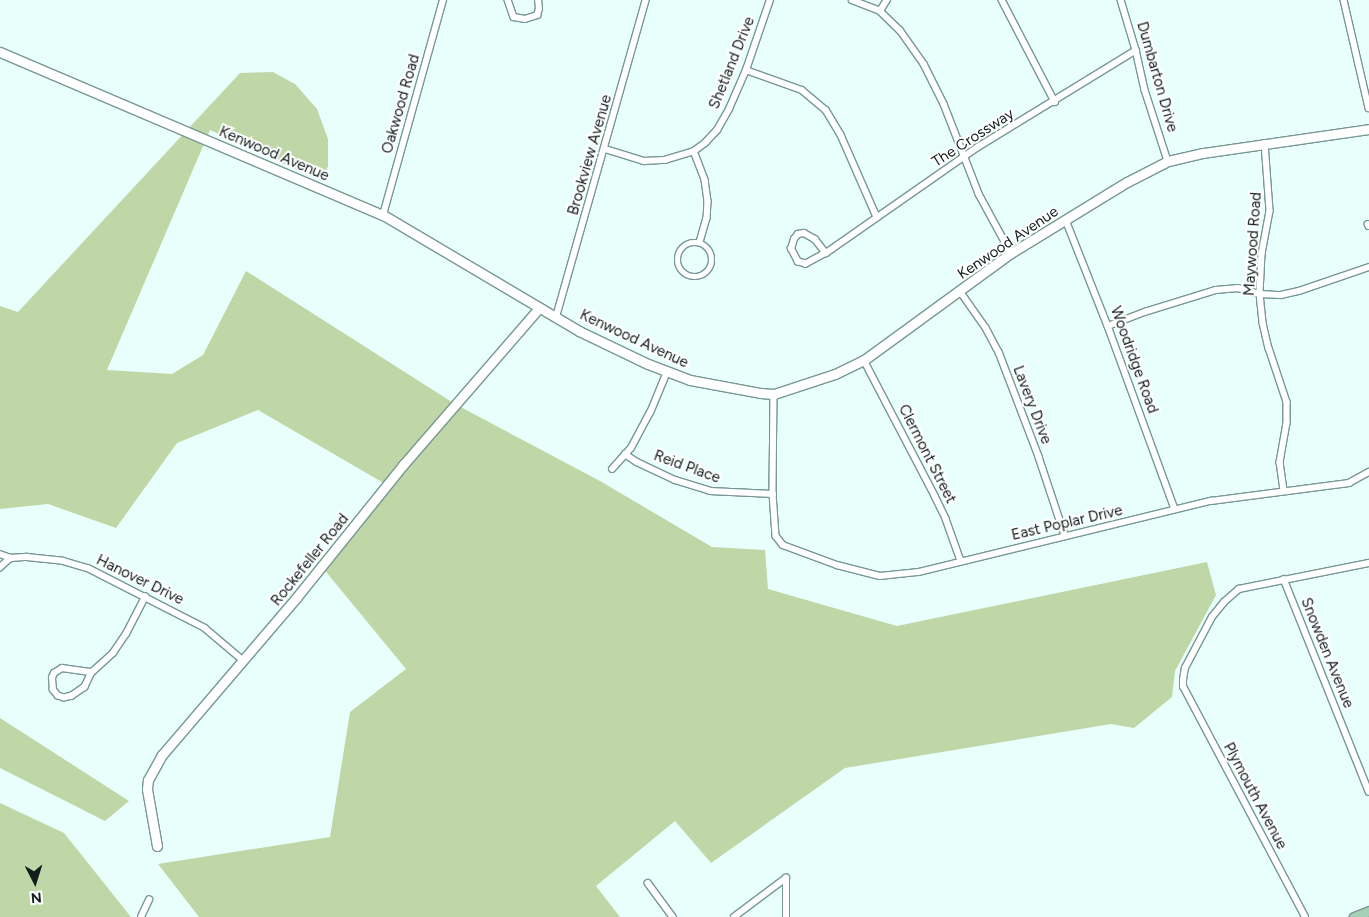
<!DOCTYPE html>
<style>
body{margin:0}
#map{position:relative;width:1369px;height:917px;overflow:hidden;background:#e9fffc;font-family:Figtree,sans-serif}
div>[style]{position:absolute}
.green>*{inset:0;background:#bfd7a6}
.roads{filter:drop-shadow(1px 0 #779894) drop-shadow(-1px 0 #779894) drop-shadow(0 1px #779894) drop-shadow(0 -1px #779894)}
.street>*{height:5.5px;margin:-2.75px;padding:0 2.75px;transform-origin:2.75px;border-radius:2.75px;background:#fff}
.street>.ring{margin:-2.75px;padding:0;box-sizing:content-box;background:none;border:5.5px solid #fff;border-radius:50%}
.secondary>*{height:9px;margin:-4.5px;padding:0 4.5px;transform-origin:4.5px;border-radius:4.5px;background:#fff}
.primary>*{height:9px;margin:-4.5px;padding:0 4.5px;transform-origin:4.5px;border-radius:4.5px;background:#a6cfb7}
span{translate:-50% -50%;white-space:nowrap;text-align:center;line-height:1.15;-webkit-text-stroke:4px #fff;paint-order:stroke}
.street-label{font-size:15px;color:#111e1c}
.north{position:absolute;left:10px;top:857px;width:50px;height:50px;-webkit-text-stroke:4px #fff;paint-order:stroke;rotate:175deg;font-size:14px;font-weight:700;line-height:20px;text-align:center;color:#111e1c}
.north::after{content:'';display:block;margin:auto;width:18px;height:22px;background:#111e1c;clip-path:polygon(50% 0,100% 100%,50% 72%,0 100%)}
</style>
<div id="map">
<div class="green">
<i style="clip-path:polygon(273px 72px,295px 84px,317px 109px,328px 139px,328px 166px,322px 181px,210px 130px,107px 370px,172px 374px,203px 355px,246px 271px,455px 404px,600px 481px,712px 547px,765px 550px,768px 589px,897px 626px,1207px 562px,1216px 595px,1175px 671px,1172px 697px,1134px 728px,1111px 724px,845px 768px,711px 863px,675px 821px,596px 886px,620px 917px,199px 917px,158px 864px,330px 837px,350px 712px,406px 669px,322px 567px,387px 485px,258px 410px,177px 443px,116px 528px,48px 504px,0 509px,0 306px,18px 312px,240px 73px)"></i>
<i style="clip-path:polygon(0 718px,129px 801px,105px 821px,0 768px)"></i>
<i style="clip-path:polygon(0 803px,64px 833px,131px 917px,0 917px)"></i>
</div>
<div class="roads">
<div class="street">
<i style="left:508px;top:0;width:18px;rotate:71deg"></i>
<i style="left:514px;top:17px;width:11px;rotate:10deg"></i>
<i style="left:525px;top:19px;width:13px;rotate:-18deg"></i>
<i style="left:537px;top:15px;width:6px;rotate:-72deg"></i>
<i style="left:539px;top:9px;width:9px;rotate:-96deg"></i>
<i style="left:852px;top:0;width:30px;rotate:21deg"></i>
<i style="left:880px;top:11px;width:28px;rotate:44deg"></i>
<i style="left:900px;top:30px;width:42px;rotate:54.8deg"></i>
<i style="left:924px;top:64px;width:45px;rotate:63.4deg"></i>
<i style="left:944px;top:104px;width:97px;rotate:68.7deg"></i>
<i style="left:979px;top:194px;width:67px;rotate:61.5deg"></i>
<i style="left:1002px;top:0;width:115px;rotate:62.5deg"></i>
<i style="left:1121px;top:0;width:52px;rotate:73.3deg"></i>
<i style="left:1136px;top:50px;width:41px;rotate:77.3deg"></i>
<i style="left:1145px;top:90px;width:75px;rotate:72.1deg"></i>
<i style="left:1344px;top:0;width:111px;rotate:77deg"></i>
<i style="left:880px;top:11px;width:13px;rotate:-58deg"></i>
<i style="left:746px;top:70px;width:59px;rotate:19.7deg"></i>
<i style="left:802px;top:90px;width:31px;rotate:40deg"></i>
<i style="left:826px;top:110px;width:29px;rotate:59deg"></i>
<i style="left:841px;top:135px;width:90px;rotate:66.3deg"></i>
<i style="left:1265px;top:143px;width:68px;rotate:85.8deg"></i>
<i style="left:1270px;top:211px;width:44px;rotate:100.5deg"></i>
<i style="left:1262px;top:254px;width:40px;rotate:92.9deg"></i>
<i style="left:1260px;top:294px;width:29px;rotate:84deg"></i>
<i style="left:1263px;top:323px;width:26px;rotate:77deg"></i>
<i style="left:1269px;top:348px;width:57px;rotate:71.6deg"></i>
<i style="left:1287px;top:402px;width:21px;rotate:90deg"></i>
<i style="left:1287px;top:423px;width:40px;rotate:100deg"></i>
<i style="left:1280px;top:462px;width:29px;rotate:82deg"></i>
<i style="left:605px;top:149px;width:41px;rotate:17.1deg"></i>
<i style="left:644px;top:161px;width:21px;rotate:-3deg"></i>
<i style="left:665px;top:160px;width:30px;rotate:-17deg"></i>
<i style="left:694px;top:151px;width:14px;rotate:-36deg"></i>
<i style="left:705px;top:143px;width:18px;rotate:-47deg"></i>
<i style="left:717px;top:130px;width:24px;rotate:-60deg"></i>
<i style="left:729px;top:109px;width:43px;rotate:-66.4deg"></i>
<i style="left:746px;top:70px;width:74px;rotate:-71.1deg"></i>
<i style="left:694px;top:151px;width:31px;rotate:69deg"></i>
<i style="left:705px;top:180px;width:21px;rotate:82deg"></i>
<i style="left:708px;top:201px;width:17px;rotate:93deg"></i>
<i style="left:707px;top:218px;width:25px;rotate:106deg"></i>
<i style="left:383px;top:215px;width:223px;rotate:-74.4deg"></i>
<i style="left:1066px;top:220px;width:114px;rotate:68.4deg"></i>
<i style="left:1108px;top:326px;width:195px;rotate:69.9deg"></i>
<i style="left:1368px;top:224px;width:2px;rotate:63deg"></i>
<i style="left:804px;top:233px;width:13px;rotate:29deg"></i>
<i style="left:815px;top:239px;width:18px;rotate:52deg"></i>
<i style="left:826px;top:253px;width:23px;rotate:151deg"></i>
<i style="left:806px;top:264px;width:8px;rotate:-166deg"></i>
<i style="left:798px;top:262px;width:15px;rotate:-118deg"></i>
<i style="left:791px;top:249px;width:10px;rotate:-73deg"></i>
<i style="left:794px;top:239px;width:6px;rotate:-51deg"></i>
<i style="left:798px;top:234px;width:6px;rotate:-9deg"></i>
<i class="ring" style="left:678px;top:243px;width:28.5px;height:28.5px"></i>
<i style="left:826px;top:253px;width:185px;rotate:-34.9deg"></i>
<i style="left:978px;top:147px;width:185px;rotate:-31.5deg"></i>
<i style="left:960px;top:291px;width:45px;rotate:54.9deg"></i>
<i style="left:986px;top:328px;width:27px;rotate:62deg"></i>
<i style="left:999px;top:352px;width:112px;rotate:69.1deg"></i>
<i style="left:1039px;top:457px;width:82px;rotate:71.6deg"></i>
<i style="left:556px;top:317px;width:330px;rotate:-74.2deg"></i>
<i style="left:1108px;top:326px;width:40px;rotate:-21deg"></i>
<i style="left:1145px;top:312px;width:74px;rotate:-17.2deg"></i>
<i style="left:1216px;top:290px;width:22px;rotate:-5deg"></i>
<i style="left:1238px;top:288px;width:23px;rotate:15deg"></i>
<i style="left:1260px;top:294px;width:21px;rotate:3deg"></i>
<i style="left:1281px;top:295px;width:18px;rotate:-13deg"></i>
<i style="left:1299px;top:291px;width:74px;rotate:-18.9deg"></i>
<i style="left:864px;top:360px;width:153px;rotate:62.4deg"></i>
<i style="left:935px;top:496px;width:25px;rotate:64deg"></i>
<i style="left:946px;top:519px;width:45px;rotate:70.3deg"></i>
<i style="left:774px;top:394px;width:100px;rotate:90.6deg"></i>
<i style="left:773px;top:494px;width:42px;rotate:85.9deg"></i>
<i style="left:776px;top:536px;width:11px;rotate:52deg"></i>
<i style="left:783px;top:545px;width:58px;rotate:20.3deg"></i>
<i style="left:837px;top:565px;width:44px;rotate:14.3deg"></i>
<i style="left:880px;top:576px;width:39px;rotate:-6deg"></i>
<i style="left:919px;top:572px;width:301px;rotate:-13.7deg"></i>
<i style="left:1211px;top:501px;width:139px;rotate:-7.4deg"></i>
<i style="left:1349px;top:483px;width:23px;rotate:-29deg"></i>
<i style="left:625px;top:454px;width:14px;rotate:34deg"></i>
<i style="left:637px;top:462px;width:42px;rotate:25.3deg"></i>
<i style="left:675px;top:480px;width:37px;rotate:17deg"></i>
<i style="left:710px;top:491px;width:63px;rotate:2.7deg"></i>
<i style="left:612px;top:469px;width:28px;rotate:-48deg"></i>
<i style="left:631px;top:448px;width:40px;rotate:-62deg"></i>
<i style="left:650px;top:413px;width:44px;rotate:-67.5deg"></i>
<i style="left:0;top:554px;width:12px;rotate:20deg"></i>
<i style="left:11px;top:558px;width:15px;rotate:138deg"></i>
<i style="left:11px;top:558px;width:16px;rotate:-4deg"></i>
<i style="left:27px;top:557px;width:36px;rotate:6deg"></i>
<i style="left:63px;top:561px;width:26px;rotate:16deg"></i>
<i style="left:88px;top:568px;width:131px;rotate:27.1deg"></i>
<i style="left:205px;top:628px;width:51px;rotate:40.2deg"></i>
<i style="left:1284px;top:579px;width:229px;rotate:68.2deg"></i>
<i style="left:62px;top:668px;width:30px;rotate:8deg"></i>
<i style="left:92px;top:672px;width:17px;rotate:115deg"></i>
<i style="left:85px;top:687px;width:16px;rotate:145deg"></i>
<i style="left:72px;top:696px;width:8px;rotate:166deg"></i>
<i style="left:64px;top:698px;width:6px;rotate:-162deg"></i>
<i style="left:58px;top:696px;width:8px;rotate:-130deg"></i>
<i style="left:53px;top:690px;width:12px;rotate:-95deg"></i>
<i style="left:52px;top:678px;width:5px;rotate:-68deg"></i>
<i style="left:54px;top:673px;width:9px;rotate:-32deg"></i>
<i style="left:92px;top:672px;width:28px;rotate:-42deg"></i>
<i style="left:113px;top:653px;width:23px;rotate:-56deg"></i>
<i style="left:126px;top:634px;width:42px;rotate:-62.8deg"></i>
<i style="left:648px;top:883px;width:42px;rotate:53.7deg"></i>
<i style="left:141px;top:917px;width:19px;rotate:-65deg"></i>
<i style="left:734px;top:917px;width:65px;rotate:-36.9deg"></i>
<i style="left:786px;top:917px;width:39px;rotate:-90deg"></i>
<i style="left:1305px;top:917px;width:260px;rotate:-117.9deg"></i>
<i style="left:1183px;top:687px;width:7px;rotate:-90deg"></i>
<i style="left:1183px;top:680px;width:12px;rotate:-81deg"></i>
<i style="left:1185px;top:668px;width:58px;rotate:-62.1deg"></i>
<i style="left:1212px;top:617px;width:19px;rotate:-51deg"></i>
<i style="left:1224px;top:602px;width:20px;rotate:-41deg"></i>
<i style="left:1239px;top:589px;width:133px;rotate:-11.3deg"></i>
</div>
<div class="secondary">
<i style="left:0;top:52px;width:416px;rotate:23.1deg"></i>
<i style="left:383px;top:215px;width:228px;rotate:30.6deg"></i>
<i style="left:579px;top:331px;width:76px;rotate:25.6deg"></i>
<i style="left:648px;top:364px;width:45px;rotate:20.9deg"></i>
<i style="left:690px;top:380px;width:71px;rotate:10.5deg"></i>
<i style="left:760px;top:393px;width:14px;rotate:4deg"></i>
<i style="left:774px;top:394px;width:64px;rotate:-18.2deg"></i>
<i style="left:835px;top:374px;width:32px;rotate:-26deg"></i>
<i style="left:864px;top:360px;width:182px;rotate:-36.1deg"></i>
<i style="left:1011px;top:253px;width:136px;rotate:-31.5deg"></i>
<i style="left:1127px;top:182px;width:46px;rotate:-27.1deg"></i>
<i style="left:1168px;top:161px;width:36px;rotate:-13deg"></i>
<i style="left:1203px;top:153px;width:168px;rotate:-8.2deg"></i>
<i style="left:157px;top:846px;width:58px;rotate:-100deg"></i>
<i style="left:147px;top:789px;width:9px;rotate:-84deg"></i>
<i style="left:148px;top:780px;width:29px;rotate:-61deg"></i>
<i style="left:162px;top:755px;width:206px;rotate:-49.5deg"></i>
<i style="left:296px;top:598px;width:171px;rotate:-51.2deg"></i>
<i style="left:403px;top:465px;width:208px;rotate:-49.1deg"></i>
</div>
<div class="primary">
<i style="left:1354px;top:917px;width:16px;rotate:-22deg"></i>
</div>
</div>
<div class="street-label">
<span style="left:732px;top:63px;rotate:-68deg">Shetland Drive</span>
<span style="left:1157px;top:77px;rotate:74deg">Dumbarton Drive</span>
<span style="left:401px;top:104px;rotate:-74deg">Oakwood Road</span>
<span style="left:973px;top:138px;rotate:-33deg">The Crossway</span>
<span style="left:274px;top:154px;rotate:23deg">Kenwood Avenue</span>
<span style="left:590px;top:155px;rotate:-74deg">Brookview Avenue</span>
<span style="left:1008px;top:243px;rotate:-34deg">Kenwood Avenue</span>
<span style="left:1253px;top:244px;rotate:-86deg">Maywood Road</span>
<span style="left:634px;top:339px;rotate:25deg">Kenwood Avenue</span>
<span style="left:1134px;top:360px;rotate:70deg">Woodridge Road</span>
<span style="left:1032px;top:405px;rotate:69deg">Lavery Drive</span>
<span style="left:927px;top:454px;rotate:63deg">Clermont Street</span>
<span style="left:687px;top:467px;rotate:20deg">Reid Place</span>
<span style="left:1067px;top:523px;rotate:-13deg">East Poplar Drive</span>
<span style="left:310px;top:560px;rotate:-51deg">Rockefeller Road</span>
<span style="left:140px;top:580px;rotate:26deg">Hanover Drive</span>
<span style="left:1327px;top:653px;rotate:68deg">Snowden Avenue</span>
<span style="left:1255px;top:796px;rotate:62deg">Plymouth Avenue</span>
</div>
<div class="north">N</div>
</div>
